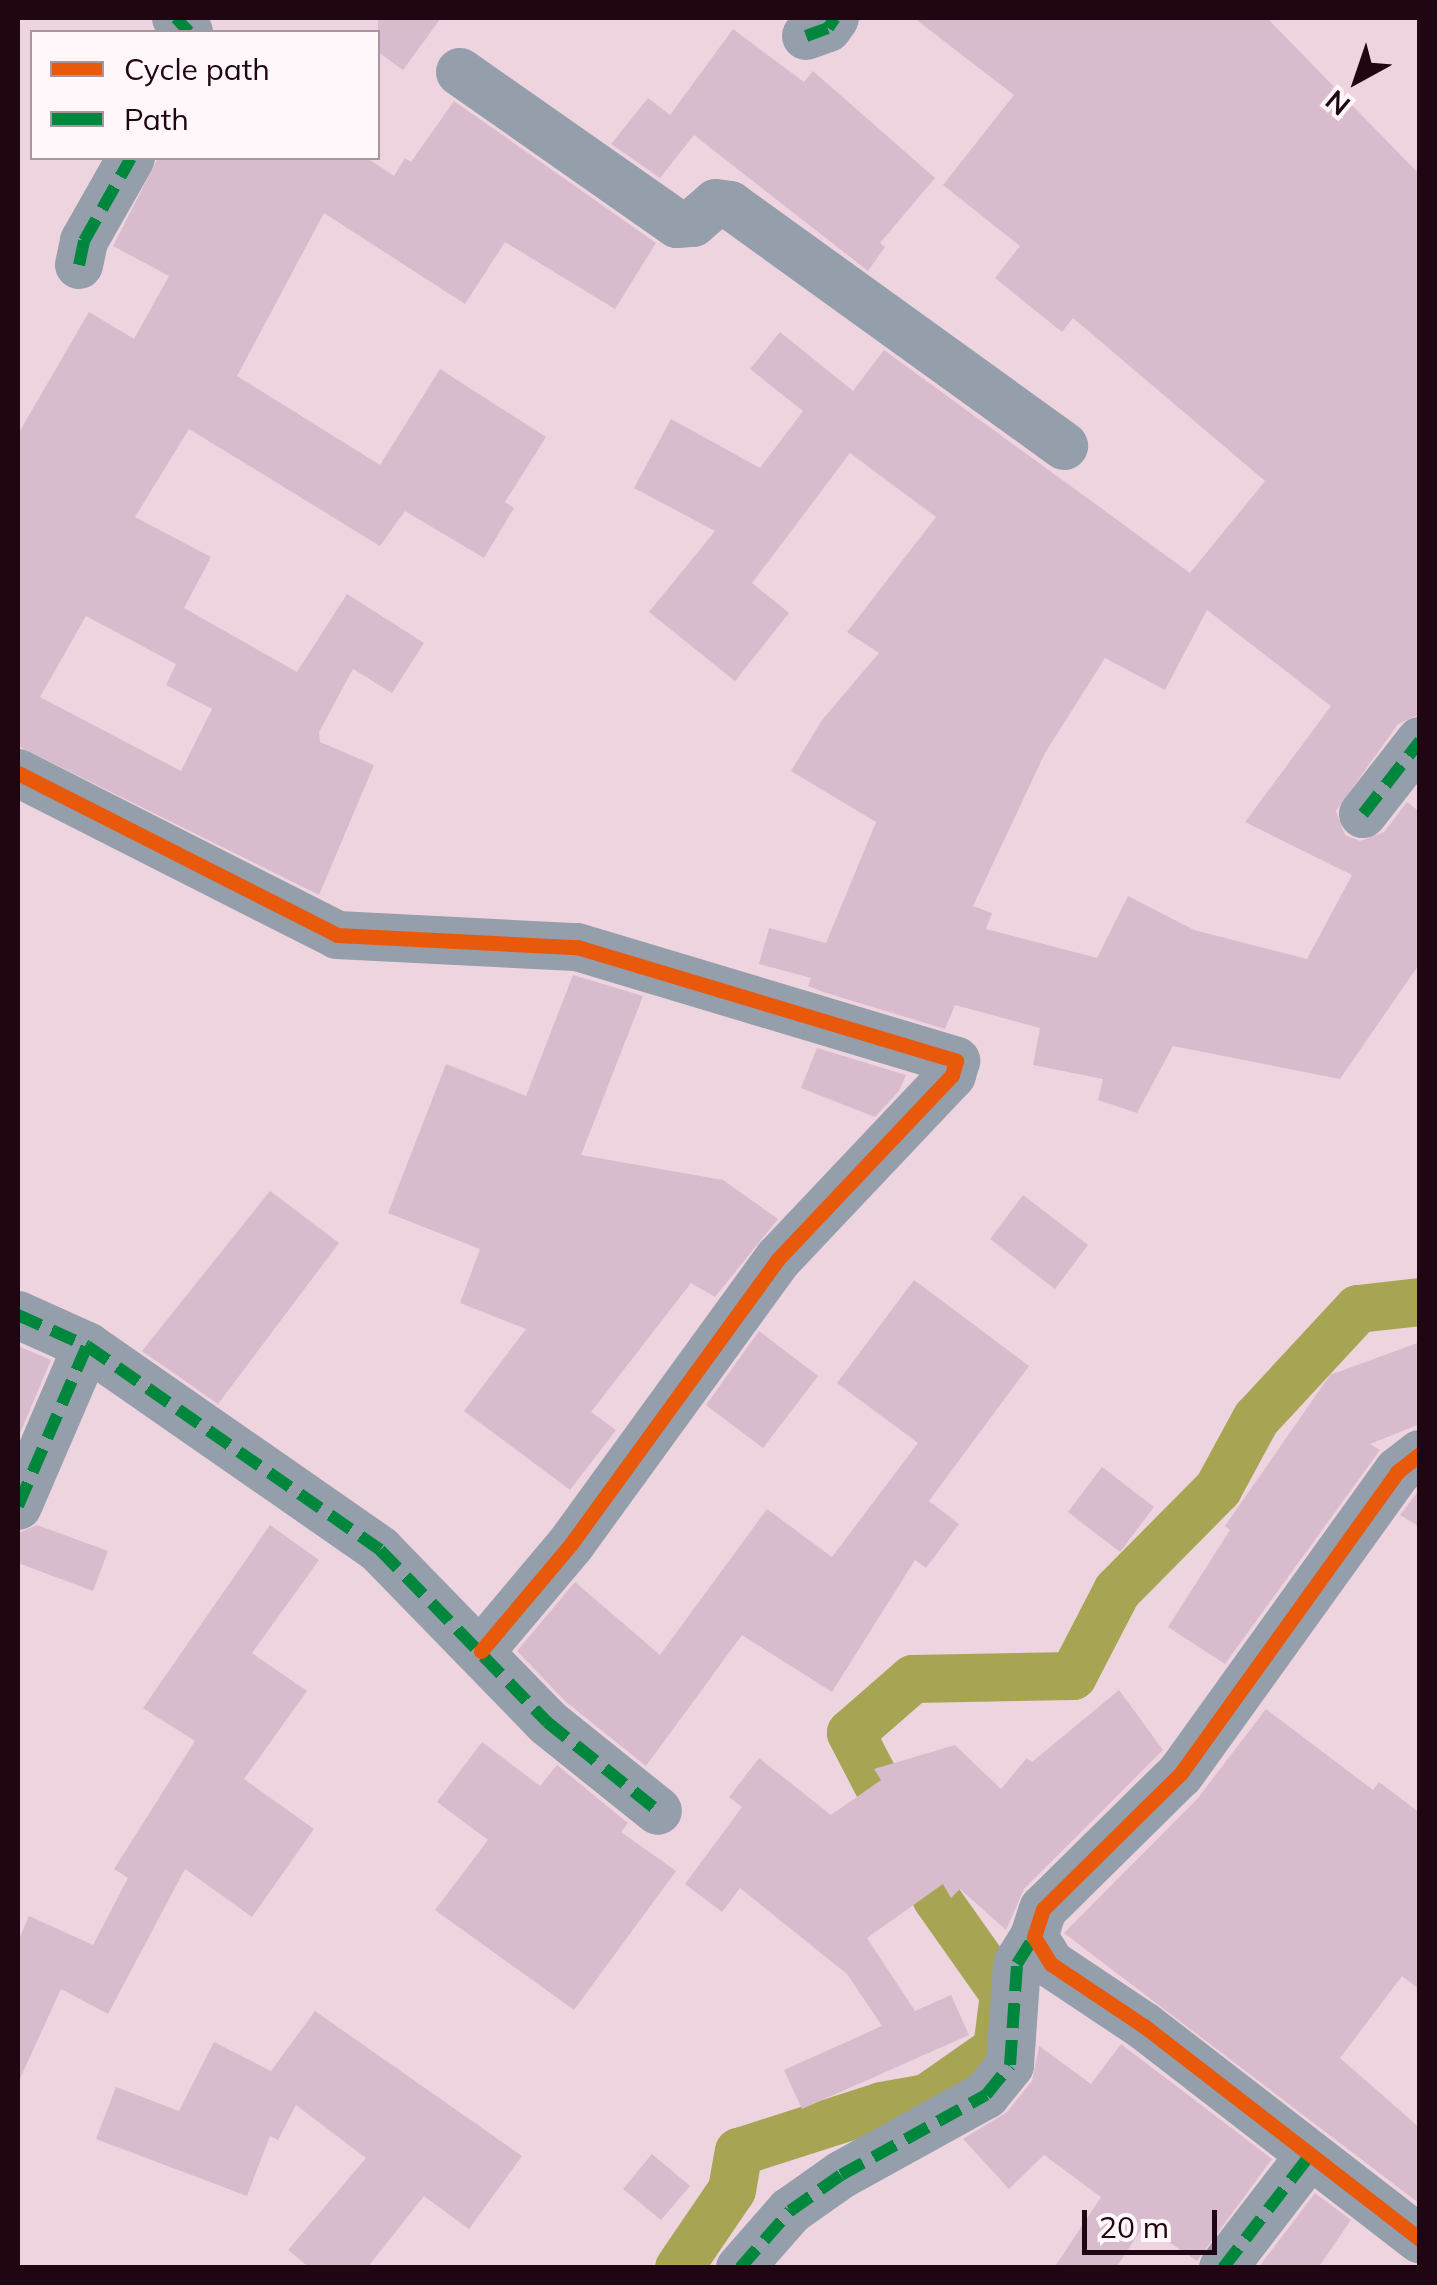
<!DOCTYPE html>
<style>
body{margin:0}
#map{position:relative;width:1437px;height:2285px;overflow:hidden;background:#eed4de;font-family:Mulish,sans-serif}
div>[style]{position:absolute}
.canal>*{height:48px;margin:-24px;padding:0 24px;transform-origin:24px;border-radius:24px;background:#a7a453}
.building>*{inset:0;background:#d8bcce}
.street>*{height:48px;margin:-24px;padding:0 24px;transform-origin:24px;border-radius:24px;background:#959eab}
.quiet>*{height:12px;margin-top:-6px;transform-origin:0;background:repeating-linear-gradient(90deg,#00873e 0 25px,transparent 0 37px)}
.cycleway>*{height:15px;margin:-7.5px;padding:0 7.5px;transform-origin:7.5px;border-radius:7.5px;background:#e8590c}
span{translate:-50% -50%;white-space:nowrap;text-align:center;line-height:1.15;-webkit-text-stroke:8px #fff7fa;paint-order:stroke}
.frame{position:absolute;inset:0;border:20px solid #1f0612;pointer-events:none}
.legend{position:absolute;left:30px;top:30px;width:350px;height:130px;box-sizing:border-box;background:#fff7fa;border:2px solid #a5979d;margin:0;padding:12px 18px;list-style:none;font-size:30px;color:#1f0612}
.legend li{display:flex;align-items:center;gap:20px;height:50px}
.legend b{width:50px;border:2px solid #a5979d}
.north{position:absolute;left:1307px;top:30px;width:100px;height:100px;-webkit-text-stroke:8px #fff7fa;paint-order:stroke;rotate:220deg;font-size:28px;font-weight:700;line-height:40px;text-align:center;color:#1f0612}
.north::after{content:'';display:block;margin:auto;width:35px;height:45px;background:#1f0612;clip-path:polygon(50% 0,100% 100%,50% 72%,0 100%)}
.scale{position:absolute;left:1082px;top:2210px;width:135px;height:45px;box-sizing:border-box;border:5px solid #1f0612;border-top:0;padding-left:12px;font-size:30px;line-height:35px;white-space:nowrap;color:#1f0612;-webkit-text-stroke:8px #fff7fa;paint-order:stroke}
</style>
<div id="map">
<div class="canal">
<i style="left:679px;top:2268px;width:94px;rotate:-55.8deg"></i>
<i style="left:732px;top:2190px;width:39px;rotate:-80deg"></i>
<i style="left:739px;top:2152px;width:150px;rotate:-17.8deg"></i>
<i style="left:882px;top:2106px;width:46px;rotate:-10.1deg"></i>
<i style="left:927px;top:2098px;width:85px;rotate:-35deg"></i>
<i style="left:997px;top:2049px;width:55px;rotate:-82.7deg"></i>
<i style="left:1004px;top:1994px;width:116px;rotate:-125.2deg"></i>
<i style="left:937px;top:1899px;width:187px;rotate:-117.4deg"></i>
<i style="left:851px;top:1733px;width:82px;rotate:-41.1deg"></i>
<i style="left:913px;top:1679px;width:160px;rotate:-1.1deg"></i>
<i style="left:1073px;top:1676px;width:96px;rotate:-62.6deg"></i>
<i style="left:1117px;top:1591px;width:144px;rotate:-45.3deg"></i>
<i style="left:1218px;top:1489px;width:80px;rotate:-61.5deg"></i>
<i style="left:1256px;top:1419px;width:150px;rotate:-47.2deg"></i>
<i style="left:1358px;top:1309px;width:62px;rotate:-6.4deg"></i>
</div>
<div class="building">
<i style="clip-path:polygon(378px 18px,441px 18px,403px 70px,378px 52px)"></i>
<i style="clip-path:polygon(evenodd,914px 18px,1267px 18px,1420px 175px,1420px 714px,1398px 724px,1336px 811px,1345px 835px,1360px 841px,1384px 832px,1407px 802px,1420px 812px,1420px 963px,1340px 1079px,1173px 1046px,1137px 1113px,1098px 1100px,1103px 1079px,1033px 1065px,1040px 1028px,955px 1005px,945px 1029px,823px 992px,808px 986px,811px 978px,759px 964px,769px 928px,826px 943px,876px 822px,791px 771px,822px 720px,879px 653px,847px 632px,936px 517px,850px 453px,752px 583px,789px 613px,735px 681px,649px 612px,715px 531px,634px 488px,671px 419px,760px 468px,803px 411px,750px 369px,780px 332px,853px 391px,884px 350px,1190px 573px,1265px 481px,1073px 318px,1062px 332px,995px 278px,1020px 246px,943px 185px,1014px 95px,914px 18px,1207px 610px,1331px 706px,1245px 822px,1352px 875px,1307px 959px,1194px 930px,1128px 896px,1097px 958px,986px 929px,992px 913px,973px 906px,1045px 753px,1105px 658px,1165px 690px,1207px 610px)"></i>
<i style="clip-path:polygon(733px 29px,804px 82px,813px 71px,935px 178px,880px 243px,885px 247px,868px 271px,694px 135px,660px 178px,611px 144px,648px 98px,670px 115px)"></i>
<i style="clip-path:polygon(evenodd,454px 101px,656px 243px,615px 309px,505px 242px,465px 304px,324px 213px,237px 376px,380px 465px,440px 369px,546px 437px,505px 502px,514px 508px,484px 558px,405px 511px,380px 546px,189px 429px,135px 517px,211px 557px,184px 608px,297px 672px,347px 594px,424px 643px,392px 693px,353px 669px,319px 732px,320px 742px,374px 765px,319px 895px,18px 746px,18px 434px,89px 312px,134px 339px,169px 276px,113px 246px,158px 158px,367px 158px,394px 176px,405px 158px,411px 162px,454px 101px,86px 616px,176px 664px,166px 685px,212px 709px,181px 771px,40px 697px,86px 616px)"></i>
<i style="clip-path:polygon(573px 975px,643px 996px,581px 1155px,723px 1180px,778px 1219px,715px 1297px,691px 1283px,591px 1412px,616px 1430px,570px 1490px,464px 1411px,526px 1329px,460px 1303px,480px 1249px,388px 1213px,446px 1064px,526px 1096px)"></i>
<i style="clip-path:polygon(817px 1048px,906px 1075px,899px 1091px,875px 1117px,801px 1088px)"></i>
<i style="clip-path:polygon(270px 1191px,339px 1243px,218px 1404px,142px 1351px)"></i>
<i style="clip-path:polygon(1023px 1195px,1088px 1245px,1055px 1289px,990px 1239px)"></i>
<i style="clip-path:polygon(914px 1280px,1029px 1366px,929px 1501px,959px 1524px,926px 1568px,915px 1560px,832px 1692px,742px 1635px,646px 1766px,566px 1702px,517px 1651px,575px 1582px,660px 1655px,767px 1509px,832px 1557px,918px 1443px,837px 1383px)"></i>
<i style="clip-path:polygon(759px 1331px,818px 1376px,763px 1448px,706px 1405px)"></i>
<i style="clip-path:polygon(1420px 1342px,1420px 1424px,1370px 1444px,1380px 1450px,1225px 1664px,1168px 1627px,1230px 1530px,1225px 1526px,1330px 1375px)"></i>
<i style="clip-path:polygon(18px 1346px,51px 1360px,18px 1438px)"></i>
<i style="clip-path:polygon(1102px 1467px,1154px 1507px,1120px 1552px,1068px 1512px)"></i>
<i style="clip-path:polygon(1420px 1489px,1420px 1527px,1400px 1515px)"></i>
<i style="clip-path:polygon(37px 1525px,108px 1551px,93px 1591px,18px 1563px,18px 1533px)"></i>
<i style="clip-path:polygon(270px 1525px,319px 1560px,252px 1653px,307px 1691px,244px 1779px,314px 1829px,252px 1917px,185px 1869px,108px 2014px,61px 1989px,18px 2083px,18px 1941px,29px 1916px,93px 1945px,128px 1878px,114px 1869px,195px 1741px,143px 1708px)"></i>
<i style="clip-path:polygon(1119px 1690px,1163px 1750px,1024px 1889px,1006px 1930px,960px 1889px,951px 1898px,943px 1884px,867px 1938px,915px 2011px,951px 1995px,969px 2035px,802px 2109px,784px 2070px,882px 2026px,847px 1974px,740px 1888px,722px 1912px,685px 1884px,742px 1807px,729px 1797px,759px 1758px,831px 1815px,881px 1780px,874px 1769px,955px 1745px,1001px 1789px,1027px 1758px,1032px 1762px)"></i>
<i style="clip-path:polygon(1266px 1709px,1373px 1790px,1379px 1782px,1420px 1813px,1420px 1990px,1402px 1976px,1340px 2058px,1420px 2128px,1420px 2204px,1064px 1933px,1198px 1798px)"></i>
<i style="clip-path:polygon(482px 1742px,540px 1786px,557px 1765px,628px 1823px,621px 1832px,676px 1871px,574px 2010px,435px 1910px,488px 1840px,437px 1802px)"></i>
<i style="clip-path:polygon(315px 2011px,522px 2156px,469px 2229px,424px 2196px,367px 2268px,310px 2268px,288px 2250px,366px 2158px,296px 2105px,278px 2140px,270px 2136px,247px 2196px,96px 2139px,116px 2087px,179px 2111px,214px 2042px,271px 2071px)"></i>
<i style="clip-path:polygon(1121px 2044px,1272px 2159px,1197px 2261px,1144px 2225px,1116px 2268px,1054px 2268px,1101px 2197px,1044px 2155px,1009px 2189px,963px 2139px,1007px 2112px,1032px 2081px,1039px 2046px,1091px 2084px)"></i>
<i style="clip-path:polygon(652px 2154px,690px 2186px,661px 2220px,623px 2189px)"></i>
<i style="clip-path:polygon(1315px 2193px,1351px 2220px,1318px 2268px,1258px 2268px)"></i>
</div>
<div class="street">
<i style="left:176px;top:18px;width:19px;rotate:47deg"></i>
<i style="left:806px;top:36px;width:23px;rotate:-20deg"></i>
<i style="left:828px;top:28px;width:12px;rotate:-55deg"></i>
<i style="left:460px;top:72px;width:265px;rotate:35deg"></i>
<i style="left:677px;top:224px;width:16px;rotate:-4deg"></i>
<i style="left:693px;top:223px;width:30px;rotate:-41deg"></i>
<i style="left:716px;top:203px;width:14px;rotate:8deg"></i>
<i style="left:730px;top:205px;width:412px;rotate:35.8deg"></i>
<i style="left:79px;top:265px;width:25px;rotate:-78deg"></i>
<i style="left:84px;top:241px;width:95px;rotate:-60.5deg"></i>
<i style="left:18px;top:773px;width:358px;rotate:26.9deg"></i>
<i style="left:337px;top:935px;width:240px;rotate:2.9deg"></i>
<i style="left:577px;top:947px;width:396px;rotate:16.7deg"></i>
<i style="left:956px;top:1061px;width:15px;rotate:106deg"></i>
<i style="left:952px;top:1075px;width:253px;rotate:133.4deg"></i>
<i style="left:778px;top:1259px;width:352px;rotate:126deg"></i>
<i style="left:571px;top:1544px;width:140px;rotate:130.1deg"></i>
<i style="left:1363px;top:814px;width:93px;rotate:-52deg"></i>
<i style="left:18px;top:1315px;width:76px;rotate:24.2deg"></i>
<i style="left:87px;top:1346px;width:357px;rotate:34.8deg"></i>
<i style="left:380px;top:1550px;width:240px;rotate:45.8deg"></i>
<i style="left:547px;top:1722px;width:142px;rotate:38.7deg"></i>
<i style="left:1420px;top:1454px;width:28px;rotate:142deg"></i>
<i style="left:1398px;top:1471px;width:373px;rotate:125.7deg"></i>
<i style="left:1180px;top:1774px;width:192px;rotate:135.4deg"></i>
<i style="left:1043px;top:1909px;width:29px;rotate:108deg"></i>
<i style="left:1034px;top:1937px;width:32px;rotate:58deg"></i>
<i style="left:1051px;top:1964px;width:112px;rotate:33.7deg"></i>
<i style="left:1144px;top:2026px;width:349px;rotate:37.7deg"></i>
<i style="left:18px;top:1506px;width:174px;rotate:-66.7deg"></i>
<i style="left:740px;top:2268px;width:76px;rotate:-48.7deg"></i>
<i style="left:790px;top:2211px;width:62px;rotate:-35.2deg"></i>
<i style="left:841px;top:2175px;width:166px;rotate:-28.9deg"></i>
<i style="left:986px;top:2095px;width:38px;rotate:-51deg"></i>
<i style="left:1010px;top:2065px;width:101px;rotate:-86deg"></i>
<i style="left:1017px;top:1964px;width:32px;rotate:-58deg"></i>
<i style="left:1223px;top:2268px;width:143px;rotate:-52.4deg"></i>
</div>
<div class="quiet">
<i style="left:176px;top:18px;width:19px;rotate:47deg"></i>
<i style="left:806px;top:36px;width:23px;rotate:-20deg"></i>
<i style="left:828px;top:28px;width:12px;rotate:-55deg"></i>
<i style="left:79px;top:265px;width:25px;rotate:-78deg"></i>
<i style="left:84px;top:241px;width:95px;rotate:-60.5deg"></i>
<i style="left:1363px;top:814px;width:93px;rotate:-52deg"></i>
<i style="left:18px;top:1315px;width:76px;rotate:24.2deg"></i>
<i style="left:87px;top:1346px;width:357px;rotate:34.8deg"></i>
<i style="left:380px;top:1550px;width:240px;rotate:45.8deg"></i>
<i style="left:547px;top:1722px;width:142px;rotate:38.7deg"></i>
<i style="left:18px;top:1506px;width:174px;rotate:-66.7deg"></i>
<i style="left:740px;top:2268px;width:76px;rotate:-48.7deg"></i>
<i style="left:790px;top:2211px;width:62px;rotate:-35.2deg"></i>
<i style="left:841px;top:2175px;width:166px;rotate:-28.9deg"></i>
<i style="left:986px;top:2095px;width:38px;rotate:-51deg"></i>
<i style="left:1010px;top:2065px;width:101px;rotate:-86deg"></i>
<i style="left:1017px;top:1964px;width:32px;rotate:-58deg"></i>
<i style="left:1223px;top:2268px;width:143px;rotate:-52.4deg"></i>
</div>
<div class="cycleway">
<i style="left:18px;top:773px;width:358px;rotate:26.9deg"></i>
<i style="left:337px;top:935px;width:240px;rotate:2.9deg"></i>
<i style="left:577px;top:947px;width:396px;rotate:16.7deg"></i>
<i style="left:956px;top:1061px;width:15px;rotate:106deg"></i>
<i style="left:952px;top:1075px;width:253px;rotate:133.4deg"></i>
<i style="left:778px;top:1259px;width:352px;rotate:126deg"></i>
<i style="left:571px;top:1544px;width:140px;rotate:130.1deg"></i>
<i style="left:1420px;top:1454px;width:28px;rotate:142deg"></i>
<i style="left:1398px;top:1471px;width:373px;rotate:125.7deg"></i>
<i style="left:1180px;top:1774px;width:192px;rotate:135.4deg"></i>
<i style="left:1043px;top:1909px;width:29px;rotate:108deg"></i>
<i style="left:1034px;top:1937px;width:32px;rotate:58deg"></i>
<i style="left:1051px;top:1964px;width:112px;rotate:33.7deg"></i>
<i style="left:1144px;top:2026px;width:349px;rotate:37.7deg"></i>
</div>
<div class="frame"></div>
<ul class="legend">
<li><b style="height:12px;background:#e8590c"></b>Cycle path</li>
<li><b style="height:12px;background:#00873e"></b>Path</li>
</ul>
<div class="north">N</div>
<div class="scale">20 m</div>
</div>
